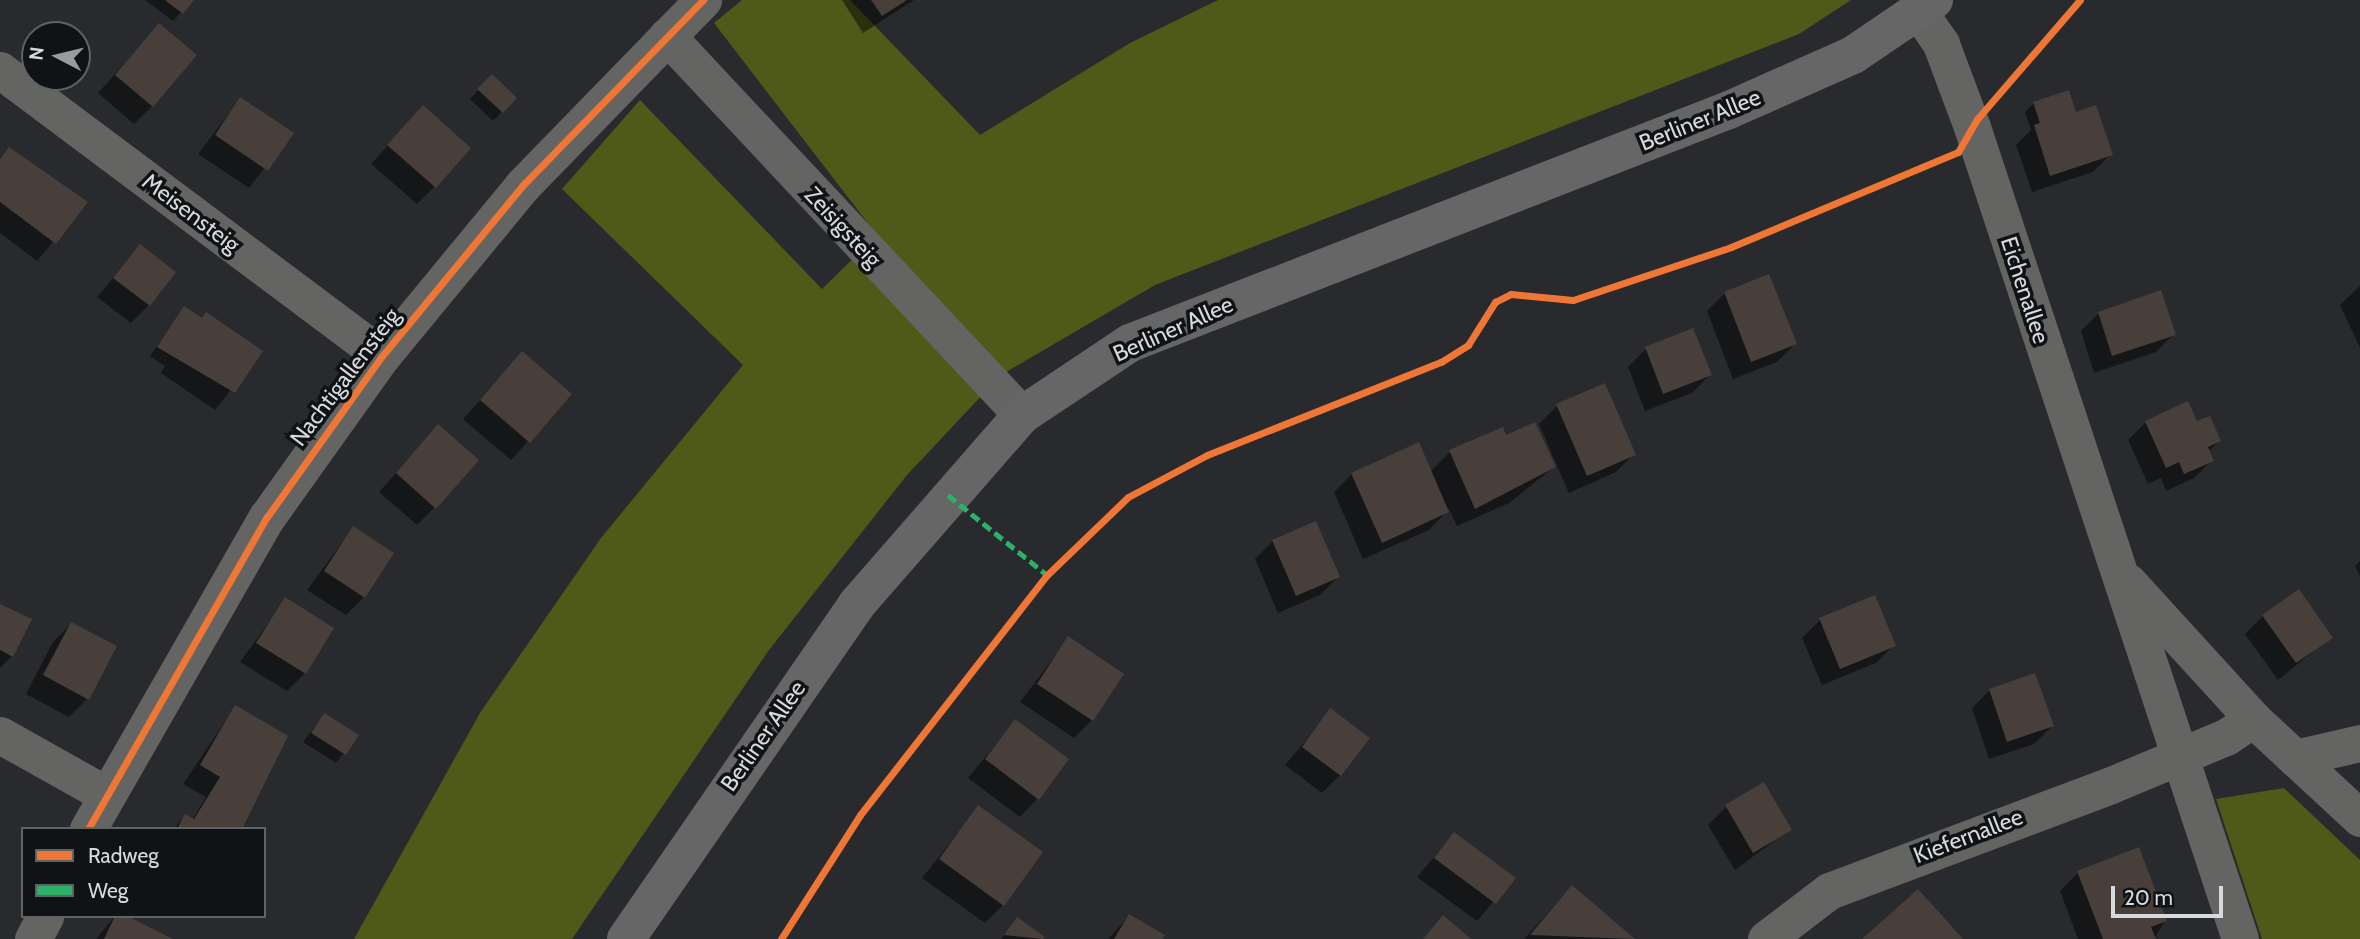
<!DOCTYPE html>
<style>
body{margin:0}
#map{position:relative;width:2360px;height:939px;overflow:hidden;background:#282a2d;font-family:Cabin,sans-serif}
div>[style]{position:absolute}
.forest>*{inset:0;background:#505a18}
.shadow>*{inset:0;background:#0007}
.building>*{inset:0;background:#493f3a}
.minor>*{height:37px;margin:-18.5px;padding:0 18.5px;transform-origin:18.5px;border-radius:18.5px;background:#646463}
.secondary>*{height:38px;margin:-19px;padding:0 19px;transform-origin:19px;border-radius:19px;background:#676666}
.quiet>*{height:5px;margin-top:-2.5px;transform-origin:0;background:repeating-linear-gradient(90deg,#2db169 0 10px,transparent 0 15px)}
.cycleway>*{height:7px;margin:-3.5px;padding:0 3.5px;transform-origin:3.5px;border-radius:3.5px;background:#f07635}
span{translate:-50% -50%;white-space:nowrap;text-align:center;line-height:1.15;-webkit-text-stroke:7px #101315;paint-order:stroke}
.street-label{font-size:23px;color:#d6dadd}
.legend{position:absolute;left:21px;top:827px;width:245px;height:91px;box-sizing:border-box;background:#101315;border:2px solid #5f6365;margin:0;padding:9px 12px;list-style:none;font-size:21px;color:#d6dadd}
.legend li{display:flex;align-items:center;gap:14px;height:35px}
.legend b{width:35px;border:2px solid #5f6365}
.north{position:absolute;left:21px;top:21px;width:70px;height:70px;box-sizing:border-box;background:#101315;border:2px solid #5f6365;border-radius:50%;rotate:277deg;font-size:19px;font-weight:700;line-height:28px;text-align:center;color:#d6dadd}
.north::after{content:'';display:block;margin:auto;width:24px;height:32px;background:#999c9f;clip-path:polygon(50% 0,100% 100%,50% 72%,0 100%)}
.scale{position:absolute;left:2111px;top:886px;width:112px;height:32px;box-sizing:border-box;border:4px solid #d6dadd;border-top:0;padding-left:9px;font-size:21px;line-height:24px;white-space:nowrap;color:#d6dadd;-webkit-text-stroke:5px #101315;paint-order:stroke}
</style>
<div id="map">
<div class="forest">
<i style="clip-path:polygon(742px 0,850px 0,980px 135px,1130px 43px,1218px 0,1851px 0,1799px 34px,1155px 285px,1001px 375px,907px 475px,769px 650px,572px 939px,354px 939px,480px 713px,601px 538px,743px 365px,562px 189px,640px 100px,822px 289px,877px 235px,714px 23px)"></i>
<i style="clip-path:polygon(2284px 788px,2360px 860px,2360px 939px,2262px 939px,2216px 799px)"></i>
</div>
<div class="shadow">
<i style="clip-path:polygon(145px 0,192px 0,173px 21px)"></i>
<i style="clip-path:polygon(842px 0,914px 0,863px 33px)"></i>
<i style="clip-path:polygon(159px 25px,152px 106px,134px 124px,98px 93px)"></i>
<i style="clip-path:polygon(492px 76px,515px 98px,493px 121px,470px 99px)"></i>
<i style="clip-path:polygon(240px 99px,291px 133px,249px 188px,198px 154px)"></i>
<i style="clip-path:polygon(2034px 103px,2074px 114px,2111px 154px,2093px 172px,2032px 192px,2016px 145px,2031px 130px,2025px 112px)"></i>
<i style="clip-path:polygon(423px 107px,434px 187px,417px 204px,371px 164px)"></i>
<i style="clip-path:polygon(9px 149px,86px 202px,37px 261px,0 233px,0 158px)"></i>
<i style="clip-path:polygon(140px 246px,149px 305px,131px 323px,97px 297px)"></i>
<i style="clip-path:polygon(2360px 286px,2360px 348px,2340px 305px)"></i>
<i style="clip-path:polygon(1725px 293px,1795px 344px,1777px 362px,1733px 379px,1707px 311px)"></i>
<i style="clip-path:polygon(184px 309px,261px 351px,215px 410px,161px 373px,165px 366px,150px 356px)"></i>
<i style="clip-path:polygon(2099px 313px,2174px 334px,2156px 352px,2094px 373px,2081px 331px)"></i>
<i style="clip-path:polygon(1692px 331px,1710px 375px,1692px 393px,1645px 411px,1628px 367px,1646px 349px)"></i>
<i style="clip-path:polygon(522px 353px,570px 394px,511px 460px,463px 419px)"></i>
<i style="clip-path:polygon(1557px 406px,1634px 454px,1616px 472px,1569px 493px,1539px 424px)"></i>
<i style="clip-path:polygon(2146px 422px,2196px 424px,2219px 441px,2208px 452px,2212px 460px,2194px 478px,2166px 491px,2161px 478px,2148px 484px,2128px 440px)"></i>
<i style="clip-path:polygon(438px 426px,435px 507px,417px 525px,379px 492px)"></i>
<i style="clip-path:polygon(1506px 438px,1554px 467px,1509px 503px,1457px 526px,1449px 509px,1429px 530px,1363px 559px,1334px 492px,1352px 474px,1430px 472px,1450px 452px)"></i>
<i style="clip-path:polygon(353px 528px,364px 597px,346px 615px,307px 590px)"></i>
<i style="clip-path:polygon(1273px 541px,1338px 577px,1320px 595px,1278px 613px,1255px 559px)"></i>
<i style="clip-path:polygon(2360px 561px,2360px 576px,2355px 566px)"></i>
<i style="clip-path:polygon(285px 600px,305px 673px,287px 691px,240px 662px)"></i>
<i style="clip-path:polygon(0 606px,12px 656px,0 668px)"></i>
<i style="clip-path:polygon(2263px 616px,2331px 637px,2278px 680px,2245px 634px)"></i>
<i style="clip-path:polygon(1820px 620px,1894px 645px,1876px 663px,1822px 685px,1802px 638px)"></i>
<i style="clip-path:polygon(71px 624px,87px 699px,69px 717px,26px 694px,53px 642px)"></i>
<i style="clip-path:polygon(1068px 639px,1092px 720px,1074px 738px,1020px 702px)"></i>
<i style="clip-path:polygon(1990px 690px,2052px 726px,2034px 744px,1989px 759px,1972px 708px)"></i>
<i style="clip-path:polygon(235px 707px,239px 829px,173px 829px,185px 816px,192px 820px,206px 797px,183px 784px)"></i>
<i style="clip-path:polygon(1331px 711px,1340px 775px,1322px 793px,1285px 765px)"></i>
<i style="clip-path:polygon(324px 715px,357px 736px,336px 763px,303px 742px)"></i>
<i style="clip-path:polygon(1015px 721px,1037px 799px,1020px 817px,968px 778px)"></i>
<i style="clip-path:polygon(1726px 807px,1790px 829px,1735px 870px,1708px 825px)"></i>
<i style="clip-path:polygon(978px 808px,1003px 905px,985px 923px,922px 878px)"></i>
<i style="clip-path:polygon(1454px 834px,1513px 878px,1477px 921px,1417px 877px)"></i>
<i style="clip-path:polygon(2078px 873px,2165px 921px,2154px 939px,2078px 939px,2060px 891px)"></i>
<i style="clip-path:polygon(1572px 887px,1633px 939px,1524px 939px)"></i>
<i style="clip-path:polygon(115px 916px,169px 939px,96px 939px)"></i>
<i style="clip-path:polygon(1129px 916px,1160px 939px,1108px 939px)"></i>
<i style="clip-path:polygon(1017px 919px,1042px 937px,1041px 939px,1001px 939px)"></i>
</div>
<div class="building">
<i style="clip-path:polygon(165px 0,194px 0,183px 14px)"></i>
<i style="clip-path:polygon(871px 0,907px 0,882px 16px)"></i>
<i style="clip-path:polygon(159px 23px,197px 55px,153px 107px,115px 75px)"></i>
<i style="clip-path:polygon(492px 74px,517px 98px,503px 113px,477px 89px)"></i>
<i style="clip-path:polygon(2069px 90px,2076px 112px,2096px 105px,2113px 155px,2050px 176px,2034px 125px,2040px 123px,2033px 102px)"></i>
<i style="clip-path:polygon(240px 97px,294px 133px,268px 171px,215px 135px)"></i>
<i style="clip-path:polygon(423px 105px,471px 148px,436px 188px,387px 145px)"></i>
<i style="clip-path:polygon(9px 147px,88px 202px,56px 244px,0 202px,0 159px)"></i>
<i style="clip-path:polygon(140px 244px,176px 272px,150px 306px,113px 278px)"></i>
<i style="clip-path:polygon(1769px 274px,1797px 344px,1751px 362px,1724px 292px)"></i>
<i style="clip-path:polygon(2161px 290px,2176px 335px,2112px 356px,2098px 312px)"></i>
<i style="clip-path:polygon(184px 306px,202px 318px,206px 312px,263px 351px,235px 393px,157px 347px)"></i>
<i style="clip-path:polygon(1693px 328px,1712px 375px,1663px 394px,1645px 347px)"></i>
<i style="clip-path:polygon(522px 351px,572px 394px,530px 443px,480px 400px)"></i>
<i style="clip-path:polygon(1605px 383px,1636px 455px,1587px 476px,1556px 404px)"></i>
<i style="clip-path:polygon(2188px 401px,2197px 421px,2210px 416px,2221px 441px,2208px 447px,2214px 461px,2184px 474px,2179px 462px,2166px 468px,2145px 421px)"></i>
<i style="clip-path:polygon(1535px 422px,1556px 467px,1475px 509px,1449px 450px,1503px 427px,1506px 435px)"></i>
<i style="clip-path:polygon(438px 424px,479px 460px,436px 509px,396px 473px)"></i>
<i style="clip-path:polygon(1419px 442px,1449px 512px,1382px 543px,1351px 473px)"></i>
<i style="clip-path:polygon(1316px 521px,1340px 577px,1296px 596px,1272px 540px)"></i>
<i style="clip-path:polygon(353px 526px,394px 553px,365px 598px,324px 571px)"></i>
<i style="clip-path:polygon(2299px 589px,2333px 638px,2296px 663px,2262px 615px)"></i>
<i style="clip-path:polygon(1875px 595px,1896px 646px,1840px 669px,1819px 618px)"></i>
<i style="clip-path:polygon(285px 597px,334px 628px,306px 674px,256px 643px)"></i>
<i style="clip-path:polygon(0 604px,32px 619px,13px 657px,0 650px)"></i>
<i style="clip-path:polygon(71px 622px,117px 646px,89px 700px,43px 675px)"></i>
<i style="clip-path:polygon(1068px 636px,1124px 674px,1093px 721px,1037px 684px)"></i>
<i style="clip-path:polygon(2035px 673px,2054px 726px,2007px 742px,1989px 689px)"></i>
<i style="clip-path:polygon(235px 705px,288px 736px,242px 829px,177px 829px,185px 814px,194px 819px,220px 777px,200px 765px)"></i>
<i style="clip-path:polygon(1330px 708px,1370px 738px,1341px 776px,1302px 747px)"></i>
<i style="clip-path:polygon(324px 713px,359px 735px,346px 755px,311px 733px)"></i>
<i style="clip-path:polygon(1015px 719px,1069px 759px,1039px 800px,985px 759px)"></i>
<i style="clip-path:polygon(1764px 782px,1792px 830px,1753px 853px,1725px 805px)"></i>
<i style="clip-path:polygon(978px 805px,1043px 852px,1004px 906px,939px 859px)"></i>
<i style="clip-path:polygon(1454px 832px,1516px 878px,1496px 904px,1434px 858px)"></i>
<i style="clip-path:polygon(2139px 847px,2167px 921px,2151px 927px,2156px 939px,2103px 939px,2077px 871px)"></i>
<i style="clip-path:polygon(1572px 885px,1635px 939px,1530px 935px)"></i>
<i style="clip-path:polygon(1918px 889px,1963px 939px,1862px 939px)"></i>
<i style="clip-path:polygon(1129px 914px,1165px 935px,1162px 939px,1114px 939px)"></i>
<i style="clip-path:polygon(1443px 915px,1471px 939px,1423px 939px)"></i>
<i style="clip-path:polygon(115px 916px,127px 916px,173px 939px,104px 939px)"></i>
<i style="clip-path:polygon(1017px 917px,1045px 937px,1043px 939px,1004px 935px)"></i>
</div>
<div class="minor">
<i style="left:1921px;top:15px;width:35px;rotate:55deg"></i>
<i style="left:1941px;top:44px;width:89px;rotate:69.5deg"></i>
<i style="left:1972px;top:127px;width:855px;rotate:71.73deg"></i>
<i style="left:667px;top:36px;width:519px;rotate:46.87deg"></i>
<i style="left:0;top:70px;width:477px;rotate:36.8deg"></i>
<i style="left:2128px;top:582px;width:185px;rotate:47.6deg"></i>
<i style="left:2253px;top:719px;width:146px;rotate:42.8deg"></i>
<i style="left:0;top:735px;width:120px;rotate:29.3deg"></i>
<i style="left:2295px;top:758px;width:67px;rotate:-13deg"></i>
<i style="left:88px;top:829px;width:360px;rotate:-60.2deg"></i>
<i style="left:267px;top:517px;width:198px;rotate:-54.5deg"></i>
<i style="left:382px;top:356px;width:220px;rotate:-50.5deg"></i>
<i style="left:522px;top:186px;width:260px;rotate:-45.8deg"></i>
<i style="left:33px;top:939px;width:26px;rotate:-62deg"></i>
<i style="left:1766px;top:939px;width:79px;rotate:-37.3deg"></i>
<i style="left:1829px;top:891px;width:301px;rotate:-20.6deg"></i>
<i style="left:2111px;top:785px;width:125px;rotate:-22.7deg"></i>
<i style="left:2226px;top:737px;width:32px;rotate:-34deg"></i>
</div>
<div class="secondary">
<i style="left:626px;top:939px;width:407px;rotate:-55.4deg"></i>
<i style="left:857px;top:604px;width:251px;rotate:-48.9deg"></i>
<i style="left:1022px;top:415px;width:130px;rotate:-33.7deg"></i>
<i style="left:1130px;top:343px;width:643px;rotate:-21.26deg"></i>
<i style="left:1729px;top:110px;width:136px;rotate:-23.9deg"></i>
<i style="left:1853px;top:55px;width:98px;rotate:-34.2deg"></i>
</div>
<div class="quiet">
<i style="left:948px;top:495px;width:127px;rotate:38.9deg"></i>
</div>
<div class="cycleway">
<i style="left:88px;top:829px;width:360px;rotate:-60.2deg"></i>
<i style="left:267px;top:517px;width:198px;rotate:-54.5deg"></i>
<i style="left:382px;top:356px;width:220px;rotate:-50.5deg"></i>
<i style="left:522px;top:186px;width:260px;rotate:-45.8deg"></i>
<i style="left:781px;top:939px;width:147px;rotate:-57.5deg"></i>
<i style="left:860px;top:815px;width:304px;rotate:-52.1deg"></i>
<i style="left:1047px;top:575px;width:112px;rotate:-43.9deg"></i>
<i style="left:1128px;top:497px;width:89px;rotate:-28deg"></i>
<i style="left:1207px;top:455px;width:252px;rotate:-21.7deg"></i>
<i style="left:1441px;top:362px;width:32px;rotate:-32deg"></i>
<i style="left:1468px;top:345px;width:51px;rotate:-57.9deg"></i>
<i style="left:1495px;top:302px;width:18px;rotate:-27deg"></i>
<i style="left:1511px;top:294px;width:62px;rotate:5.5deg"></i>
<i style="left:1573px;top:300px;width:167px;rotate:-18.5deg"></i>
<i style="left:1731px;top:247px;width:246px;rotate:-22.7deg"></i>
<i style="left:1958px;top:152px;width:39px;rotate:-60deg"></i>
<i style="left:1978px;top:118px;width:156px;rotate:-49.2deg"></i>
</div>
<div class="street-label">
<span style="left:1700px;top:120px;rotate:-22deg">Berliner Allee</span>
<span style="left:191px;top:213px;rotate:37deg">Meisensteig</span>
<span style="left:843px;top:227px;rotate:47deg">Zeisigsteig</span>
<span style="left:2025px;top:290px;rotate:72deg">Eichenallee</span>
<span style="left:1173px;top:329px;rotate:-24deg">Berliner Allee</span>
<span style="left:345px;top:377px;rotate:-53deg">Nachtigallensteig</span>
<span style="left:763px;top:736px;rotate:-55deg">Berliner Allee</span>
<span style="left:1968px;top:836px;rotate:-21deg">Kiefernallee</span>
</div>
<ul class="legend">
<li><b style="height:9px;background:#f07635"></b>Radweg</li>
<li><b style="height:9px;background:#2db169"></b>Weg</li>
</ul>
<div class="north">N</div>
<div class="scale">20 m</div>
</div>
